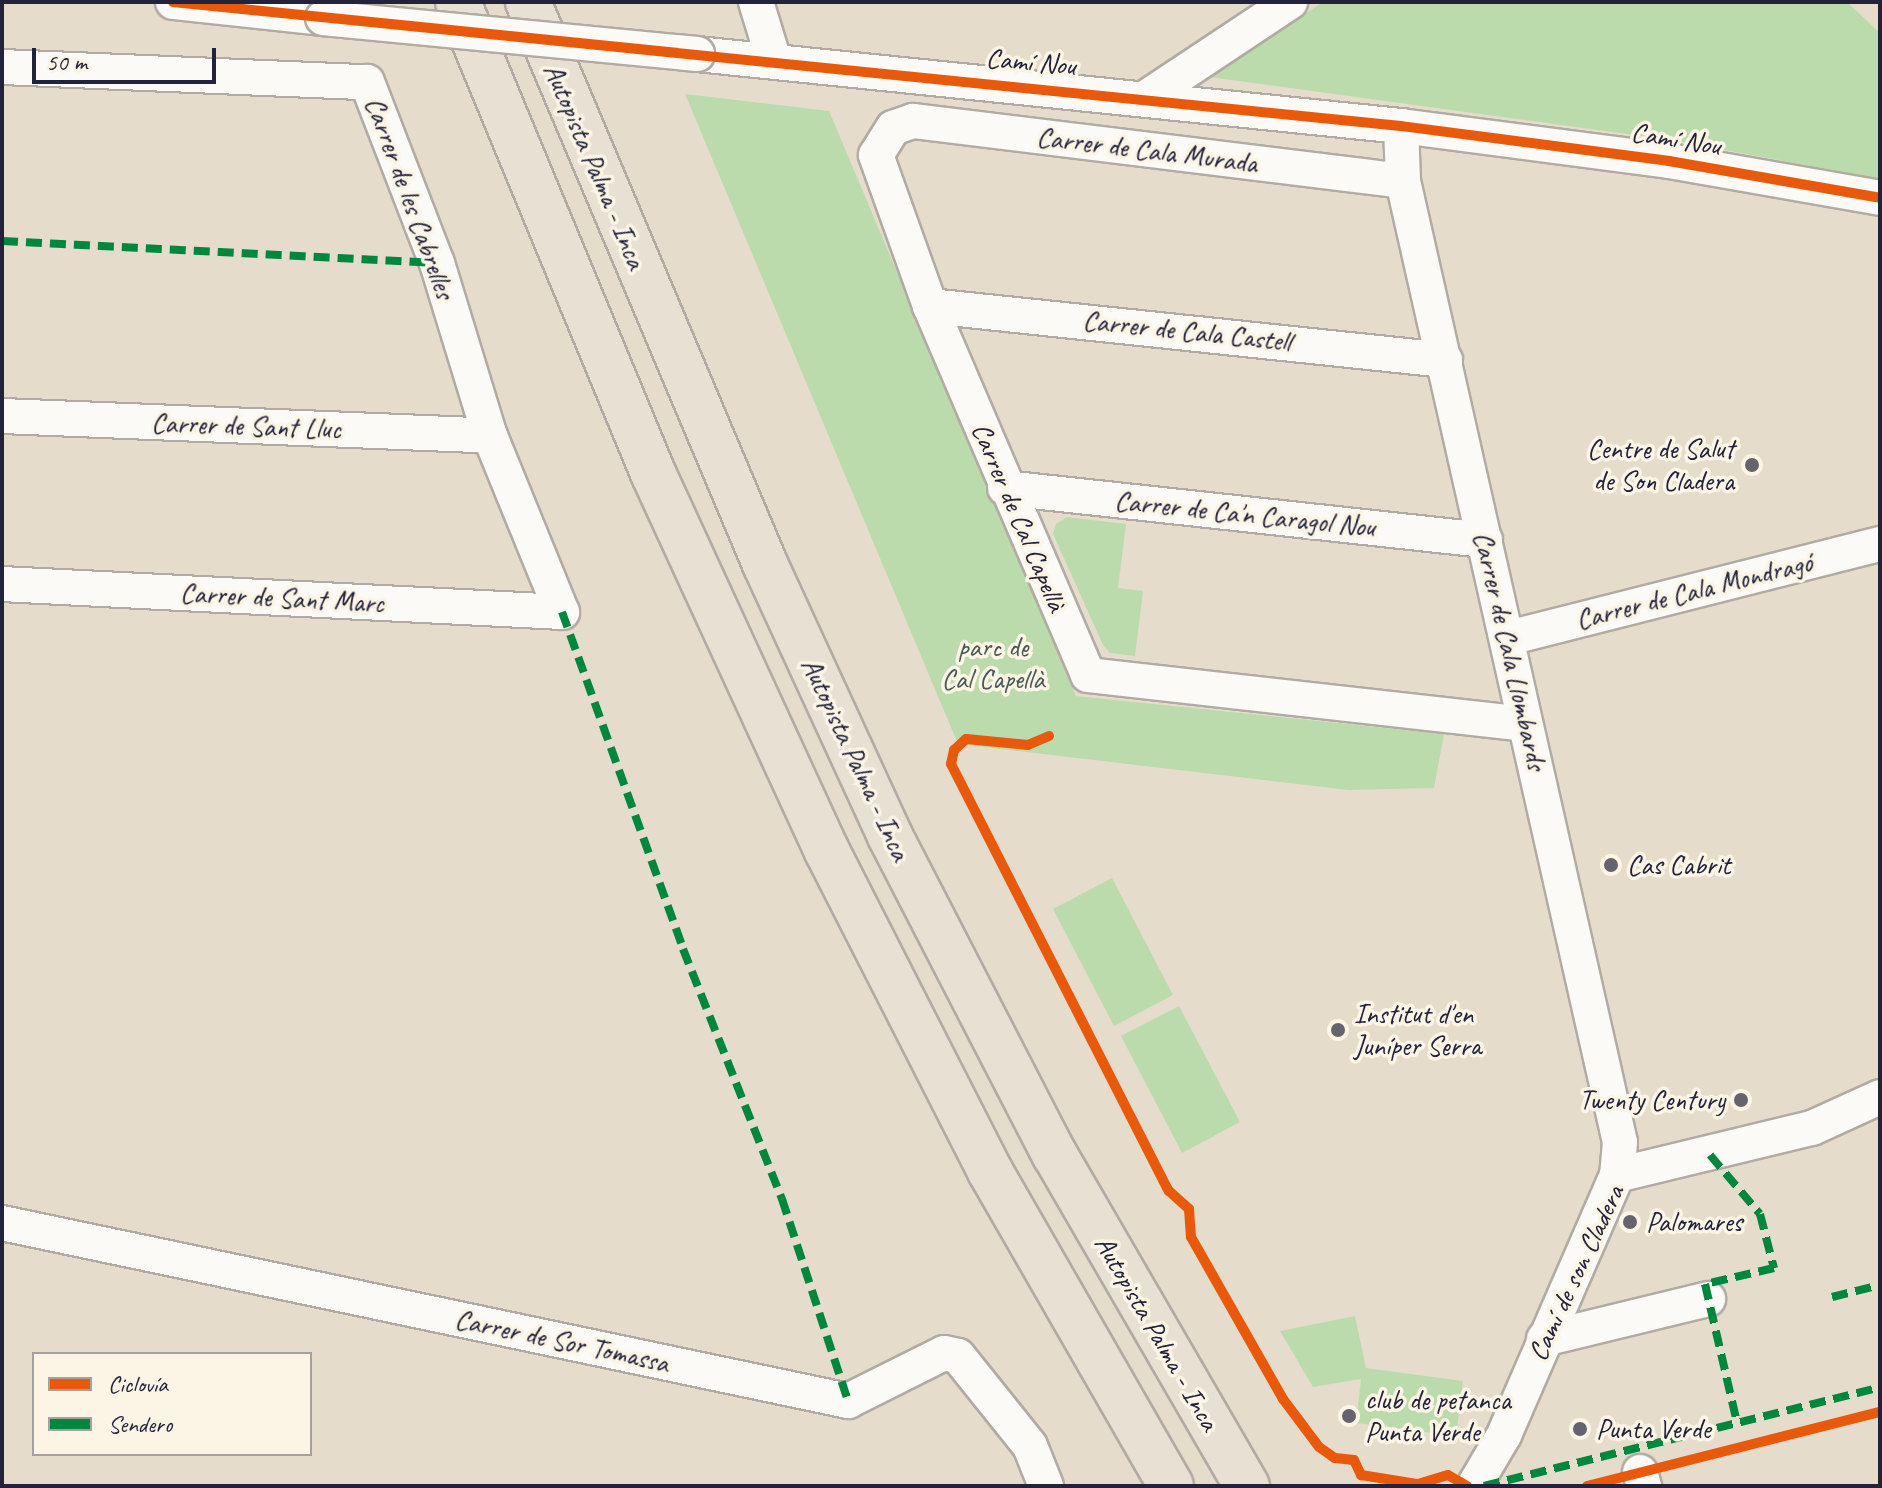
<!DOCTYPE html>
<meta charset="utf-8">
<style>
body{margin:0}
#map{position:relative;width:1882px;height:1488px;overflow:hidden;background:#e6dccc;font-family:Caveat,sans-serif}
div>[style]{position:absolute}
.green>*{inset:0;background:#bcdbac}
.roads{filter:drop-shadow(2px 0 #b1aba3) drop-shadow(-2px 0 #b1aba3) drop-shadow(0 2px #b1aba3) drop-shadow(0 -2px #b1aba3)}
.minor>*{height:34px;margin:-17px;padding:0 17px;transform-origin:17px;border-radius:17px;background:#fbfaf7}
.highway>*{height:44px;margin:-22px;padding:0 22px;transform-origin:22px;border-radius:22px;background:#e9e0d4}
.bridges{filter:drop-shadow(2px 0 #b1aba3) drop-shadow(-2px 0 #b1aba3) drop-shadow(0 2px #b1aba3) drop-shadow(0 -2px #b1aba3)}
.minor-bridge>*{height:34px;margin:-17px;padding:0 17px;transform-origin:17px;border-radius:17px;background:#fbfaf7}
.quiet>*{height:8px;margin-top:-4px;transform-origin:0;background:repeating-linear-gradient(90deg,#00873e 0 16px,transparent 0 24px)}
.cycleway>*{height:10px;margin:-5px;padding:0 5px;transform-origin:5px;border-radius:5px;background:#e8590c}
.dots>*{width:22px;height:22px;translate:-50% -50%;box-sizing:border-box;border:4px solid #fcf5e5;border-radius:50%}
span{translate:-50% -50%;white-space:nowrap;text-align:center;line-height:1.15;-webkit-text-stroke:7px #fcf5e5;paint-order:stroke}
.street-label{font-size:28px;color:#22223b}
.poi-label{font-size:28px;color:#22223b}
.right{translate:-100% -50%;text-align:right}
.left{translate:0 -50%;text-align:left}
.park-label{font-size:28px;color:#465955}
.frame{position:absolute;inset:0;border:4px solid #22223b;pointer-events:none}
.legend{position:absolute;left:32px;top:1352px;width:280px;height:104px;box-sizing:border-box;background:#fcf5e5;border:2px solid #a5a1a1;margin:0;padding:10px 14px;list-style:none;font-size:24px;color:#22223b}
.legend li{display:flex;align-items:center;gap:16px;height:40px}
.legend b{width:40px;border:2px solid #a5a1a1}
.scale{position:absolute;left:32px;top:48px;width:184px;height:36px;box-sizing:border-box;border:4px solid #22223b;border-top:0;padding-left:10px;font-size:24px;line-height:28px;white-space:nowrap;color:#22223b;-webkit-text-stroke:6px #fcf5e5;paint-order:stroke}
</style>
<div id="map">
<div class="green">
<i style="clip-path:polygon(1323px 2px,1847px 2px,1880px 33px,1880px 179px,1671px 140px,1209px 77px)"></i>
<i style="clip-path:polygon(685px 94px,829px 111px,1076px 696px,1444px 734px,1434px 788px,1348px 790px,958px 744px)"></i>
<i style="clip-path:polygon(1067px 517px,1126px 524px,1118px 588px,1143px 591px,1135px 656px,1110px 653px,1103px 645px,1053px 534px,1056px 524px)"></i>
<i style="clip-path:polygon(1112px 878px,1173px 995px,1114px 1026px,1053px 909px)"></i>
<i style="clip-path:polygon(1179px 1006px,1240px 1122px,1182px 1153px,1121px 1036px)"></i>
<i style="clip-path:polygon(1355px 1316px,1366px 1368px,1463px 1381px,1456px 1436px,1356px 1423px,1361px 1379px,1313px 1387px,1280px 1331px)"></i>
</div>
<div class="roads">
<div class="minor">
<i style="left:173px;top:2px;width:151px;rotate:6.1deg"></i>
<i style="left:756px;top:2px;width:62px;rotate:73deg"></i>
<i style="left:697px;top:54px;width:708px;rotate:5.84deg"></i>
<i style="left:1401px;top:126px;width:270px;rotate:7.4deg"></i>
<i style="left:1669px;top:161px;width:214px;rotate:9.9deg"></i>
<i style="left:2px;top:67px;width:365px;rotate:2.4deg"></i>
<i style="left:367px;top:82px;width:194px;rotate:68.9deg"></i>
<i style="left:437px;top:263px;width:181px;rotate:73deg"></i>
<i style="left:490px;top:436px;width:190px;rotate:67.8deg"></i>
<i style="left:562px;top:612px;width:561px;rotate:-177.14deg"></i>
<i style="left:1147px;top:97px;width:172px;rotate:-33.6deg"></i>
<i style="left:1401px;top:126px;width:55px;rotate:87.9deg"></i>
<i style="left:1403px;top:181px;width:985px;rotate:77.28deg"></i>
<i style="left:1620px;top:1142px;width:33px;rotate:95deg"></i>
<i style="left:1617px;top:1175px;width:283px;rotate:113.5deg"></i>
<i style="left:1504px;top:1435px;width:59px;rotate:120.5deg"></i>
<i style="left:1403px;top:181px;width:494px;rotate:-173deg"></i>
<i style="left:913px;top:121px;width:21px;rotate:161deg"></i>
<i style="left:893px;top:128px;width:32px;rotate:122deg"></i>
<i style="left:876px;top:155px;width:160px;rotate:70.3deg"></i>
<i style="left:930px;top:306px;width:401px;rotate:66.8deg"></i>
<i style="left:1088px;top:675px;width:440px;rotate:6.4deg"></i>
<i style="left:930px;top:306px;width:518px;rotate:5.99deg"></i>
<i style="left:2px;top:416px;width:488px;rotate:2.3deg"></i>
<i style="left:1005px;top:488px;width:483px;rotate:6.2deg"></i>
<i style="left:1508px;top:638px;width:384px;rotate:-14.2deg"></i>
<i style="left:1617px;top:1175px;width:201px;rotate:-13.6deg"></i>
<i style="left:1812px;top:1128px;width:75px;rotate:-24.5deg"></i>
<i style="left:2px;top:1223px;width:865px;rotate:11.88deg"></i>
<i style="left:848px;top:1401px;width:107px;rotate:-26.6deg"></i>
<i style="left:944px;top:1353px;width:14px;rotate:12deg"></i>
<i style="left:958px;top:1356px;width:115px;rotate:51.3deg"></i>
<i style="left:1030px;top:1446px;width:43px;rotate:68.2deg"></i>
<i style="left:1544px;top:1339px;width:169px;rotate:-13.7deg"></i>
<i style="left:1640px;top:1472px;width:15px;rotate:74deg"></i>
</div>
<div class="highway">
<i style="left:458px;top:2px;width:510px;rotate:67.51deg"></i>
<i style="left:653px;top:473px;width:416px;rotate:65.3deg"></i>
<i style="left:827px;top:851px;width:359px;rotate:63deg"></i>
<i style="left:990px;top:1171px;width:363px;rotate:60.1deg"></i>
<i style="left:528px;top:2px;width:610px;rotate:67.13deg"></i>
<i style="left:765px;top:564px;width:299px;rotate:65.3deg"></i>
<i style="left:890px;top:836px;width:359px;rotate:62.7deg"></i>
<i style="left:1055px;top:1155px;width:383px;rotate:59.9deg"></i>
</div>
</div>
<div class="bridges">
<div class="minor-bridge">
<i style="left:323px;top:18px;width:376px;rotate:5.5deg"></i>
</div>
</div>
<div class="quiet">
<i style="left:2px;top:241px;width:436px;rotate:2.9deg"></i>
<i style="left:562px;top:612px;width:358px;rotate:70.2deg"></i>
<i style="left:683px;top:949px;width:269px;rotate:68.4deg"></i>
<i style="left:782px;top:1199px;width:213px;rotate:71.9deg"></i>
<i style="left:1710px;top:1155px;width:77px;rotate:49.7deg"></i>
<i style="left:1760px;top:1214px;width:56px;rotate:75.5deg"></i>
<i style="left:1774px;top:1268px;width:71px;rotate:166.9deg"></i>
<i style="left:1705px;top:1284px;width:143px;rotate:77deg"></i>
<i style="left:1832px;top:1297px;width:49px;rotate:-14deg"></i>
<i style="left:1484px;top:1486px;width:408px;rotate:-14deg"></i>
</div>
<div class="cycleway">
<i style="left:173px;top:2px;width:1234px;rotate:5.77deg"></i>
<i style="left:1401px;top:126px;width:270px;rotate:7.4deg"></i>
<i style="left:1669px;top:161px;width:214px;rotate:9.9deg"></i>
<i style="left:1049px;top:736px;width:23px;rotate:157deg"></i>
<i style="left:1028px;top:745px;width:62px;rotate:-174.5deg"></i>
<i style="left:966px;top:739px;width:16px;rotate:137deg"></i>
<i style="left:954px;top:750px;width:14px;rotate:102deg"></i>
<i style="left:951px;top:764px;width:479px;rotate:63deg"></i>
<i style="left:1169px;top:1191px;width:27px;rotate:42deg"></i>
<i style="left:1189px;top:1209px;width:28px;rotate:86deg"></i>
<i style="left:1191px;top:1237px;width:186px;rotate:60.4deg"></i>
<i style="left:1283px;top:1399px;width:60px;rotate:53.1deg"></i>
<i style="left:1319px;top:1447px;width:19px;rotate:35deg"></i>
<i style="left:1335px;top:1458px;width:19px;rotate:6deg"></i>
<i style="left:1354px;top:1460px;width:17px;rotate:65deg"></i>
<i style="left:1361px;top:1475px;width:58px;rotate:9deg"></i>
<i style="left:1418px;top:1484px;width:31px;rotate:-17deg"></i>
<i style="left:1448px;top:1475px;width:22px;rotate:30deg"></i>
<i style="left:1587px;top:1486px;width:302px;rotate:-14.2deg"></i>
</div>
<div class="dots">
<i style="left:1752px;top:465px;background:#67636e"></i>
<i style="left:1611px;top:865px;background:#67636e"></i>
<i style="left:1338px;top:1030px;background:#67636e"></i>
<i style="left:1741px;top:1100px;background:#67636e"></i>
<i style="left:1630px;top:1222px;background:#67636e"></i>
<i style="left:1349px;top:1416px;background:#67636e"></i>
<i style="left:1580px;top:1429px;background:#67636e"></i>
</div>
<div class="street-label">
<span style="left:1031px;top:62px;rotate:5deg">Camí Nou</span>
<span style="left:1676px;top:139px;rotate:9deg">Camí Nou</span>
<span style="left:1147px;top:150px;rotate:7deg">Carrer de Cala Murada</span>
<span style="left:595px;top:166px;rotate:67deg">Autopista Palma - Inca</span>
<span style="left:410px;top:198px;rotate:70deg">Carrer de les Cabrelles</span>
<span style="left:1187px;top:331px;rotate:6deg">Carrer de Cala Castell</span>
<span style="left:246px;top:426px;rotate:2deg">Carrer de Sant Lluc</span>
<span style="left:1245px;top:514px;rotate:6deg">Carrer de Ca'n Caragol Nou</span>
<span style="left:1019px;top:517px;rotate:67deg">Carrer de Cal Capellà</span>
<span style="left:1694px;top:591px;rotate:-14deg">Carrer de Cala Mondragó</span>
<span style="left:282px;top:598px;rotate:3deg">Carrer de Sant Marc</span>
<span style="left:1510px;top:651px;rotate:77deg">Carrer de Cala Llombards</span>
<span style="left:856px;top:759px;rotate:65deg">Autopista Palma - Inca</span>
<span style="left:1576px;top:1273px;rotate:-65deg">Camí de son Cladera</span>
<span style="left:1157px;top:1333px;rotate:60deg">Autopista Palma - Inca</span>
<span style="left:562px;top:1341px;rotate:12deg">Carrer de Sor Tomassa</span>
</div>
<div class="poi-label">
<span class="right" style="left:1734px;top:465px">Centre de Salut<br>de Son Cladera</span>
<span class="left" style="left:1627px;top:865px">Cas Cabrit</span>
<span class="left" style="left:1354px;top:1030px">Institut d'en<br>Juníper Serra</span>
<span class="right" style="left:1725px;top:1100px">Twenty Century</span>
<span class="left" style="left:1646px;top:1222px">Palomares</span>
<span class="left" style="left:1365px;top:1416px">club de petanca<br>Punta Verde</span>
<span class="left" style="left:1596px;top:1429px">Punta Verde</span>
</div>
<div class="park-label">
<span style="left:993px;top:663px">parc de<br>Cal Capellà</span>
</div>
<div class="frame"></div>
<ul class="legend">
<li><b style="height:10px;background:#e8590c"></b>Ciclovía</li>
<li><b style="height:10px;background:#00873e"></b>Sendero</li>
</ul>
<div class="scale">50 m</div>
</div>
